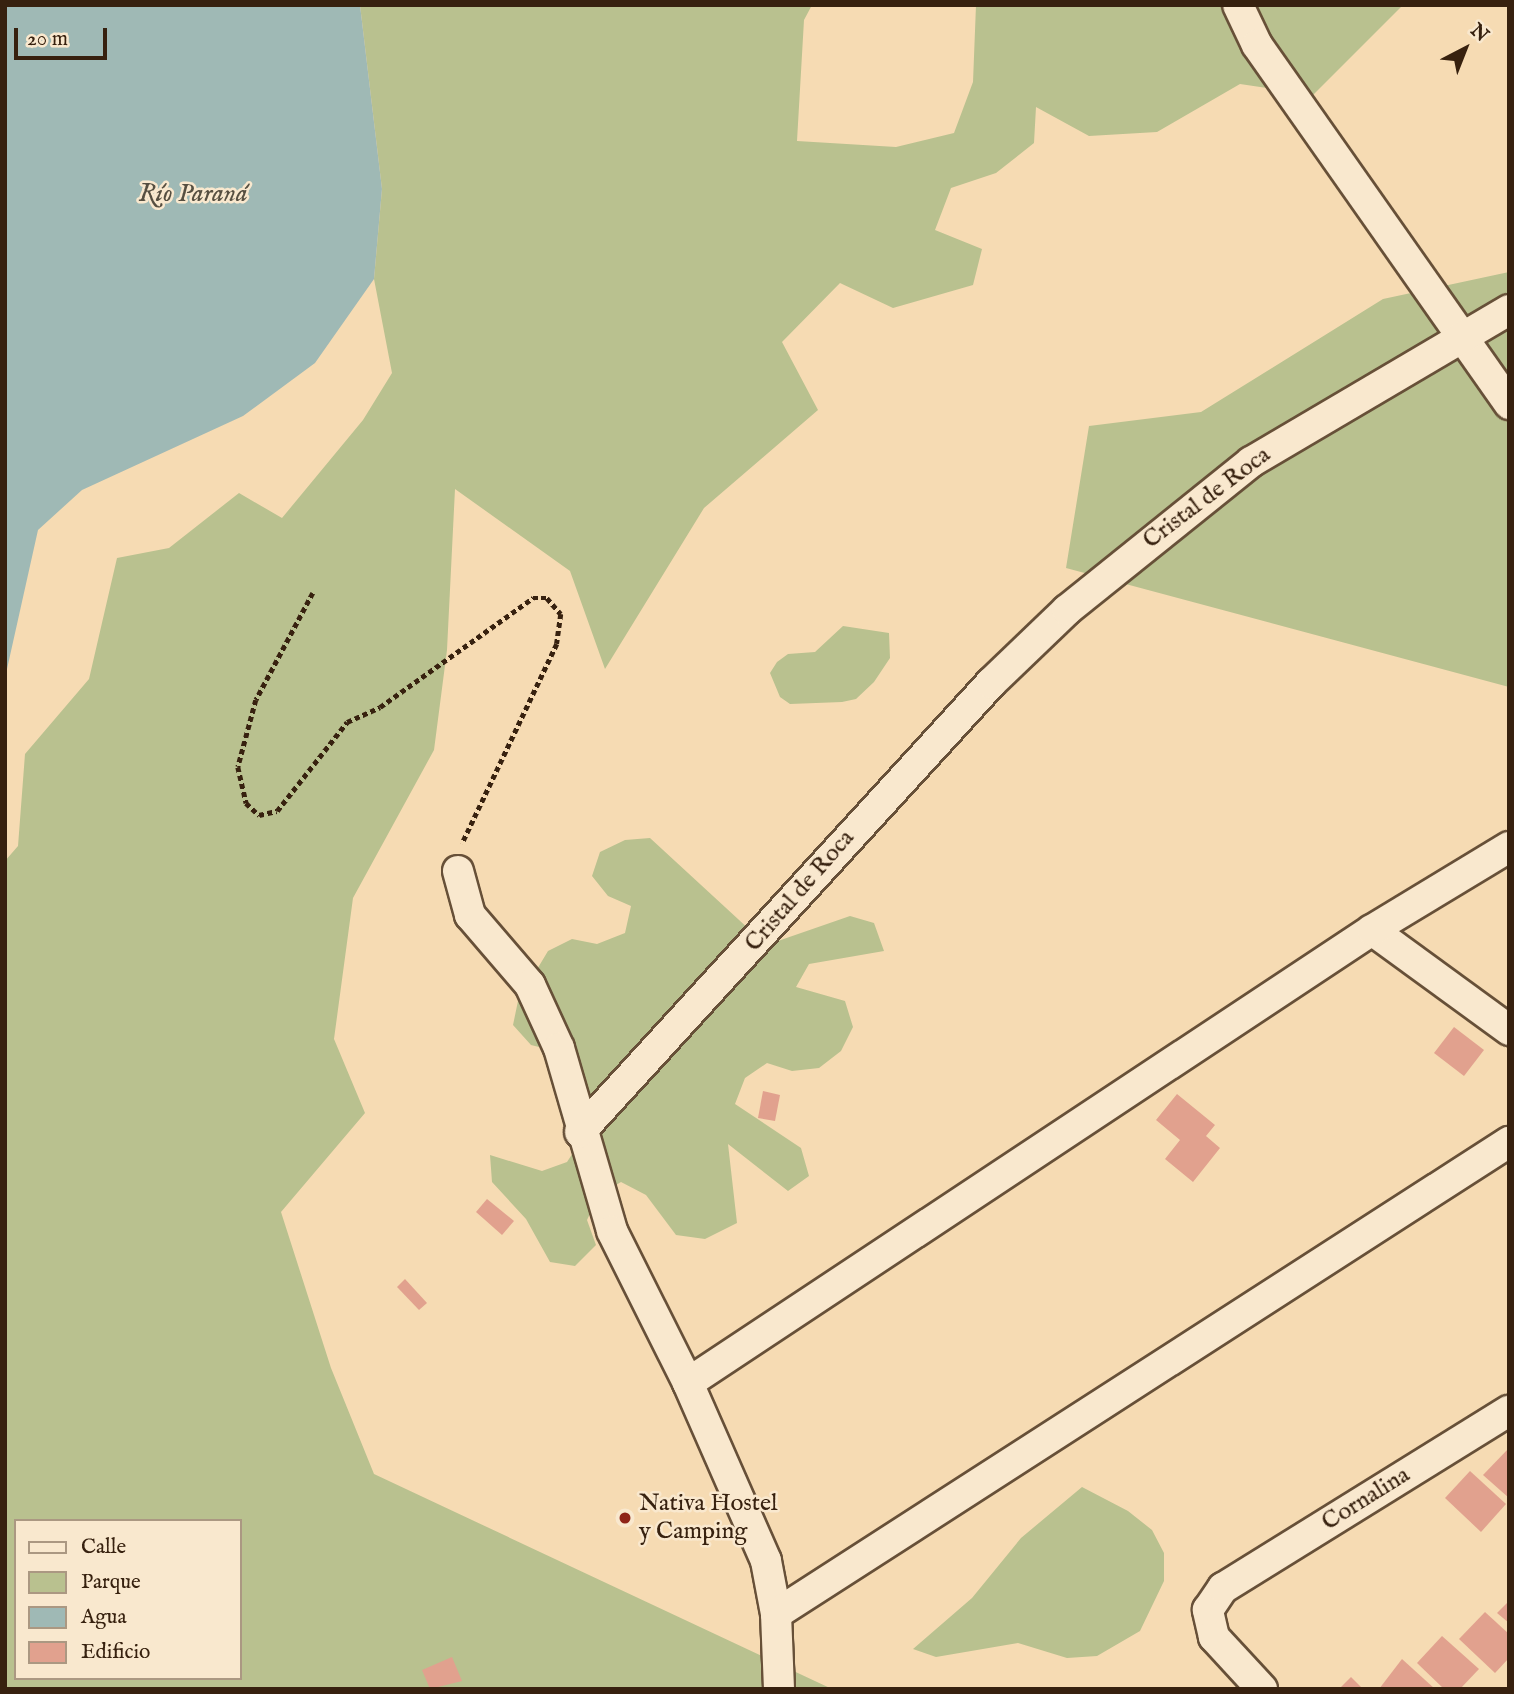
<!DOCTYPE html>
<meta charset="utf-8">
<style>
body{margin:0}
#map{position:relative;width:1514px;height:1694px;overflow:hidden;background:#f6dbb3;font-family:"IM FELL English",serif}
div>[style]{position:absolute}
.green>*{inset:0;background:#b9c18f}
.water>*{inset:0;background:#9fb9b5}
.building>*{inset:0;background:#e1a18e}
.path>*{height:4.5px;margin-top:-2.25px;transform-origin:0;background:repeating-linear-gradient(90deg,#37210f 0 5px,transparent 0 8.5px)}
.roads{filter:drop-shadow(2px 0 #675038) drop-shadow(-2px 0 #675038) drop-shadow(0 2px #675038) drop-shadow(0 -2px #675038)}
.minor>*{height:30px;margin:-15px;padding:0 15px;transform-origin:15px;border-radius:15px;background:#f9e8ce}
.dots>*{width:19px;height:19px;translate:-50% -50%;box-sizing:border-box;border:4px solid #f9e8ce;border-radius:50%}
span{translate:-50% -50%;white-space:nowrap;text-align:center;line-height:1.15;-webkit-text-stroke:5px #f9e8ce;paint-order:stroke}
.street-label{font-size:24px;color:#37210f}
.poi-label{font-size:24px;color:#37210f}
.left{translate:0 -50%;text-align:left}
.water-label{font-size:26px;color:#564f41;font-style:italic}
.frame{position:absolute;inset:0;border:7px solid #37210f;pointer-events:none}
.legend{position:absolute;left:14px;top:1519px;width:228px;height:161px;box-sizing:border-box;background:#f9e8ce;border:2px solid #ab9882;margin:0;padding:9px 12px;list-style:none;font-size:21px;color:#37210f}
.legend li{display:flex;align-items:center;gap:14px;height:35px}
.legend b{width:35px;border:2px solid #ab9882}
.north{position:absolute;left:1430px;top:14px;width:70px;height:70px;-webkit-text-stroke:5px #f9e8ce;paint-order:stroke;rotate:42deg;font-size:19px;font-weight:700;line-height:28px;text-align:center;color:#37210f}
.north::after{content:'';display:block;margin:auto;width:24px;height:32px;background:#37210f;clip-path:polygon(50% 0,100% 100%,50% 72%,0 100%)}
.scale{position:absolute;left:14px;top:28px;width:93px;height:32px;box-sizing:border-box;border:4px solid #37210f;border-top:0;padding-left:9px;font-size:21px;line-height:24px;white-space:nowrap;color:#37210f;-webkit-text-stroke:5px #f9e8ce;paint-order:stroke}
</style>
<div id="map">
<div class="green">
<i style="clip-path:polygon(evenodd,360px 5px,812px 5px,804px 20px,797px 141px,896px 147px,954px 133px,973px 82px,976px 5px,1403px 5px,1313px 95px,1240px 84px,1157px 132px,1089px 136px,1036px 107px,1034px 143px,996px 173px,951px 188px,935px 230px,982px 249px,973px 285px,893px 308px,840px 283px,782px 342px,818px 410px,704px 508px,605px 669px,570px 571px,455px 489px,447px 650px,434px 750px,353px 898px,334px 1039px,365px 1113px,281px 1212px,331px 1368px,374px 1474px,832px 1689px,5px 1689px,5px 861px,18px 846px,25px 754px,89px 679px,117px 558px,169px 548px,239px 493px,282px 518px,363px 420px,392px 373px,374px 279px,382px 189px,360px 5px,16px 1521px,240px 1521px,240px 1678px,16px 1678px,16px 1521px)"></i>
<i style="clip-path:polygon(1509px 272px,1509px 687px,1066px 568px,1089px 426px,1201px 412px,1383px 299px)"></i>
<i style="clip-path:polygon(843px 626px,889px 633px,890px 658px,874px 682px,856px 699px,842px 702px,790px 704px,780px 697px,770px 673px,777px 662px,788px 654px,815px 652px)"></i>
<i style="clip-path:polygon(650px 838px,751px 931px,775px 942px,850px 916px,874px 923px,884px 951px,809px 964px,796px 987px,845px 1001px,853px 1027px,841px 1051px,819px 1068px,792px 1071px,767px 1063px,745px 1078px,735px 1104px,801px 1148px,809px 1176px,788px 1191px,728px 1144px,737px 1223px,705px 1239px,676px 1235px,646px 1195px,621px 1182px,599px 1195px,587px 1220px,596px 1245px,575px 1266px,550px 1262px,526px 1219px,492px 1182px,490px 1155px,542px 1171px,567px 1162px,580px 1142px,555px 1051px,531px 1045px,513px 1025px,518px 1001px,548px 951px,572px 939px,597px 944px,625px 933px,631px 906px,608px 896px,592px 876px,600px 852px,625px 840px)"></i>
<i style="clip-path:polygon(1082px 1487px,1128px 1511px,1152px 1530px,1164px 1553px,1164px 1581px,1140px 1631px,1097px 1656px,1067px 1658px,1018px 1643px,936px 1657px,913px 1649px,972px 1598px,1021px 1538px)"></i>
</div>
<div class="water">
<i style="clip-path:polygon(5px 5px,360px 5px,382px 189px,374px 279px,315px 363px,243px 416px,82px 490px,38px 530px,5px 678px)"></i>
</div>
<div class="building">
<i style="clip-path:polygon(1454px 1027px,1484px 1050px,1464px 1076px,1434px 1053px)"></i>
<i style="clip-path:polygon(763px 1091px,780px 1095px,775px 1121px,758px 1118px)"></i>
<i style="clip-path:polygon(1177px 1094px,1215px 1125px,1206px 1136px,1220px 1148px,1193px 1182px,1165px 1159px,1180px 1140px,1156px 1120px)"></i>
<i style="clip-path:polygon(487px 1199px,514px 1221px,502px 1235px,476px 1212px)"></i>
<i style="clip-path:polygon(405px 1279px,427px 1303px,419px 1310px,397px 1287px)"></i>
<i style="clip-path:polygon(1509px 1448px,1509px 1498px,1483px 1475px)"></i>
<i style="clip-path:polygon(1470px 1471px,1506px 1504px,1481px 1532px,1445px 1498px)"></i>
<i style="clip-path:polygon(1509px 1601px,1509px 1623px,1497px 1613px)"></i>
<i style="clip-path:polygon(1485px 1612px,1509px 1634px,1509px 1658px,1495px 1673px,1459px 1639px)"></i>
<i style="clip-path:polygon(1442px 1636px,1479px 1669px,1460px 1689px,1444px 1689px,1417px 1663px)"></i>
<i style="clip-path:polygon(452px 1657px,462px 1681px,430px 1689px,422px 1670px)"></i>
<i style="clip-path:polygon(1402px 1659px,1435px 1689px,1379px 1689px)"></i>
<i style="clip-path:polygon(1351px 1677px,1363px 1689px,1339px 1689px)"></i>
</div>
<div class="path">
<i style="left:313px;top:593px;width:121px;rotate:118deg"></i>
<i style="left:256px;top:700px;width:69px;rotate:105deg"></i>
<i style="left:238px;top:767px;width:37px;rotate:77deg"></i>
<i style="left:246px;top:803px;width:18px;rotate:43deg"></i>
<i style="left:259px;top:815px;width:18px;rotate:-13deg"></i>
<i style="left:277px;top:811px;width:113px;rotate:-51.8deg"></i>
<i style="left:347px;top:722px;width:36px;rotate:-24deg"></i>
<i style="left:380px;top:707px;width:188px;rotate:-35.5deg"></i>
<i style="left:533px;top:598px;width:14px"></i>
<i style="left:547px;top:598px;width:21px;rotate:49deg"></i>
<i style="left:561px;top:614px;width:30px;rotate:98deg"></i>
<i style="left:557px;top:644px;width:221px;rotate:115.4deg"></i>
</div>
<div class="roads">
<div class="minor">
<i style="left:1238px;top:5px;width:44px;rotate:64.6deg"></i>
<i style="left:1257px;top:45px;width:439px;rotate:54.9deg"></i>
<i style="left:458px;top:871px;width:46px;rotate:74.7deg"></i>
<i style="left:470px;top:915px;width:92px;rotate:49.4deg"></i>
<i style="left:530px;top:985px;width:69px;rotate:65.3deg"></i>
<i style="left:559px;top:1048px;width:191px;rotate:73.8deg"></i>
<i style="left:612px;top:1231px;width:170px;rotate:63.4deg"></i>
<i style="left:688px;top:1383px;width:194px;rotate:66.3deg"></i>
<i style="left:766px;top:1561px;width:54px;rotate:79.3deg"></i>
<i style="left:776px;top:1614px;width:75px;rotate:87.7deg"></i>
<i style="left:1372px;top:930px;width:170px;rotate:36.1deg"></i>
<i style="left:580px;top:1132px;width:609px;rotate:-47.53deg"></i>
<i style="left:991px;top:683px;width:105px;rotate:-43.8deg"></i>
<i style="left:1067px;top:610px;width:236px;rotate:-38.8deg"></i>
<i style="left:1251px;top:462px;width:299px;rotate:-30.5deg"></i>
<i style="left:688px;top:1383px;width:820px;rotate:-33.52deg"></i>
<i style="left:1372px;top:930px;width:160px;rotate:-31.2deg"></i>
<i style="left:776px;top:1614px;width:872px;rotate:-32.78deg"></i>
<i style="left:1262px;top:1689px;width:71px;rotate:-132.7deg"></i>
<i style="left:1214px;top:1637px;width:28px;rotate:-103deg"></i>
<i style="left:1208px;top:1610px;width:27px;rotate:-56deg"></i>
<i style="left:1223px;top:1588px;width:336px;rotate:-31.8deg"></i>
</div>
</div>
<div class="dots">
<i style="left:625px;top:1518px;background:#8f2418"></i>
</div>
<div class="street-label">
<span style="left:1207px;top:498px;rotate:-37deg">Cristal de Roca</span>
<span style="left:800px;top:891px;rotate:-49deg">Cristal de Roca</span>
<span style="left:1366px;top:1499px;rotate:-32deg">Cornalina</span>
</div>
<div class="poi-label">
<span class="left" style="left:639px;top:1518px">Nativa Hostel<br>y Camping</span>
</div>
<div class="water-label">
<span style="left:193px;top:194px">Río Paraná</span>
</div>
<div class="frame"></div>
<ul class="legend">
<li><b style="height:9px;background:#f9e8ce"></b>Calle</li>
<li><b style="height:19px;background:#b9c18f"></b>Parque</li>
<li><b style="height:19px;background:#9fb9b5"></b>Agua</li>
<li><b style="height:19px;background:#e1a18e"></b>Edificio</li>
</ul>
<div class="north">N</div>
<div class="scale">20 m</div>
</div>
